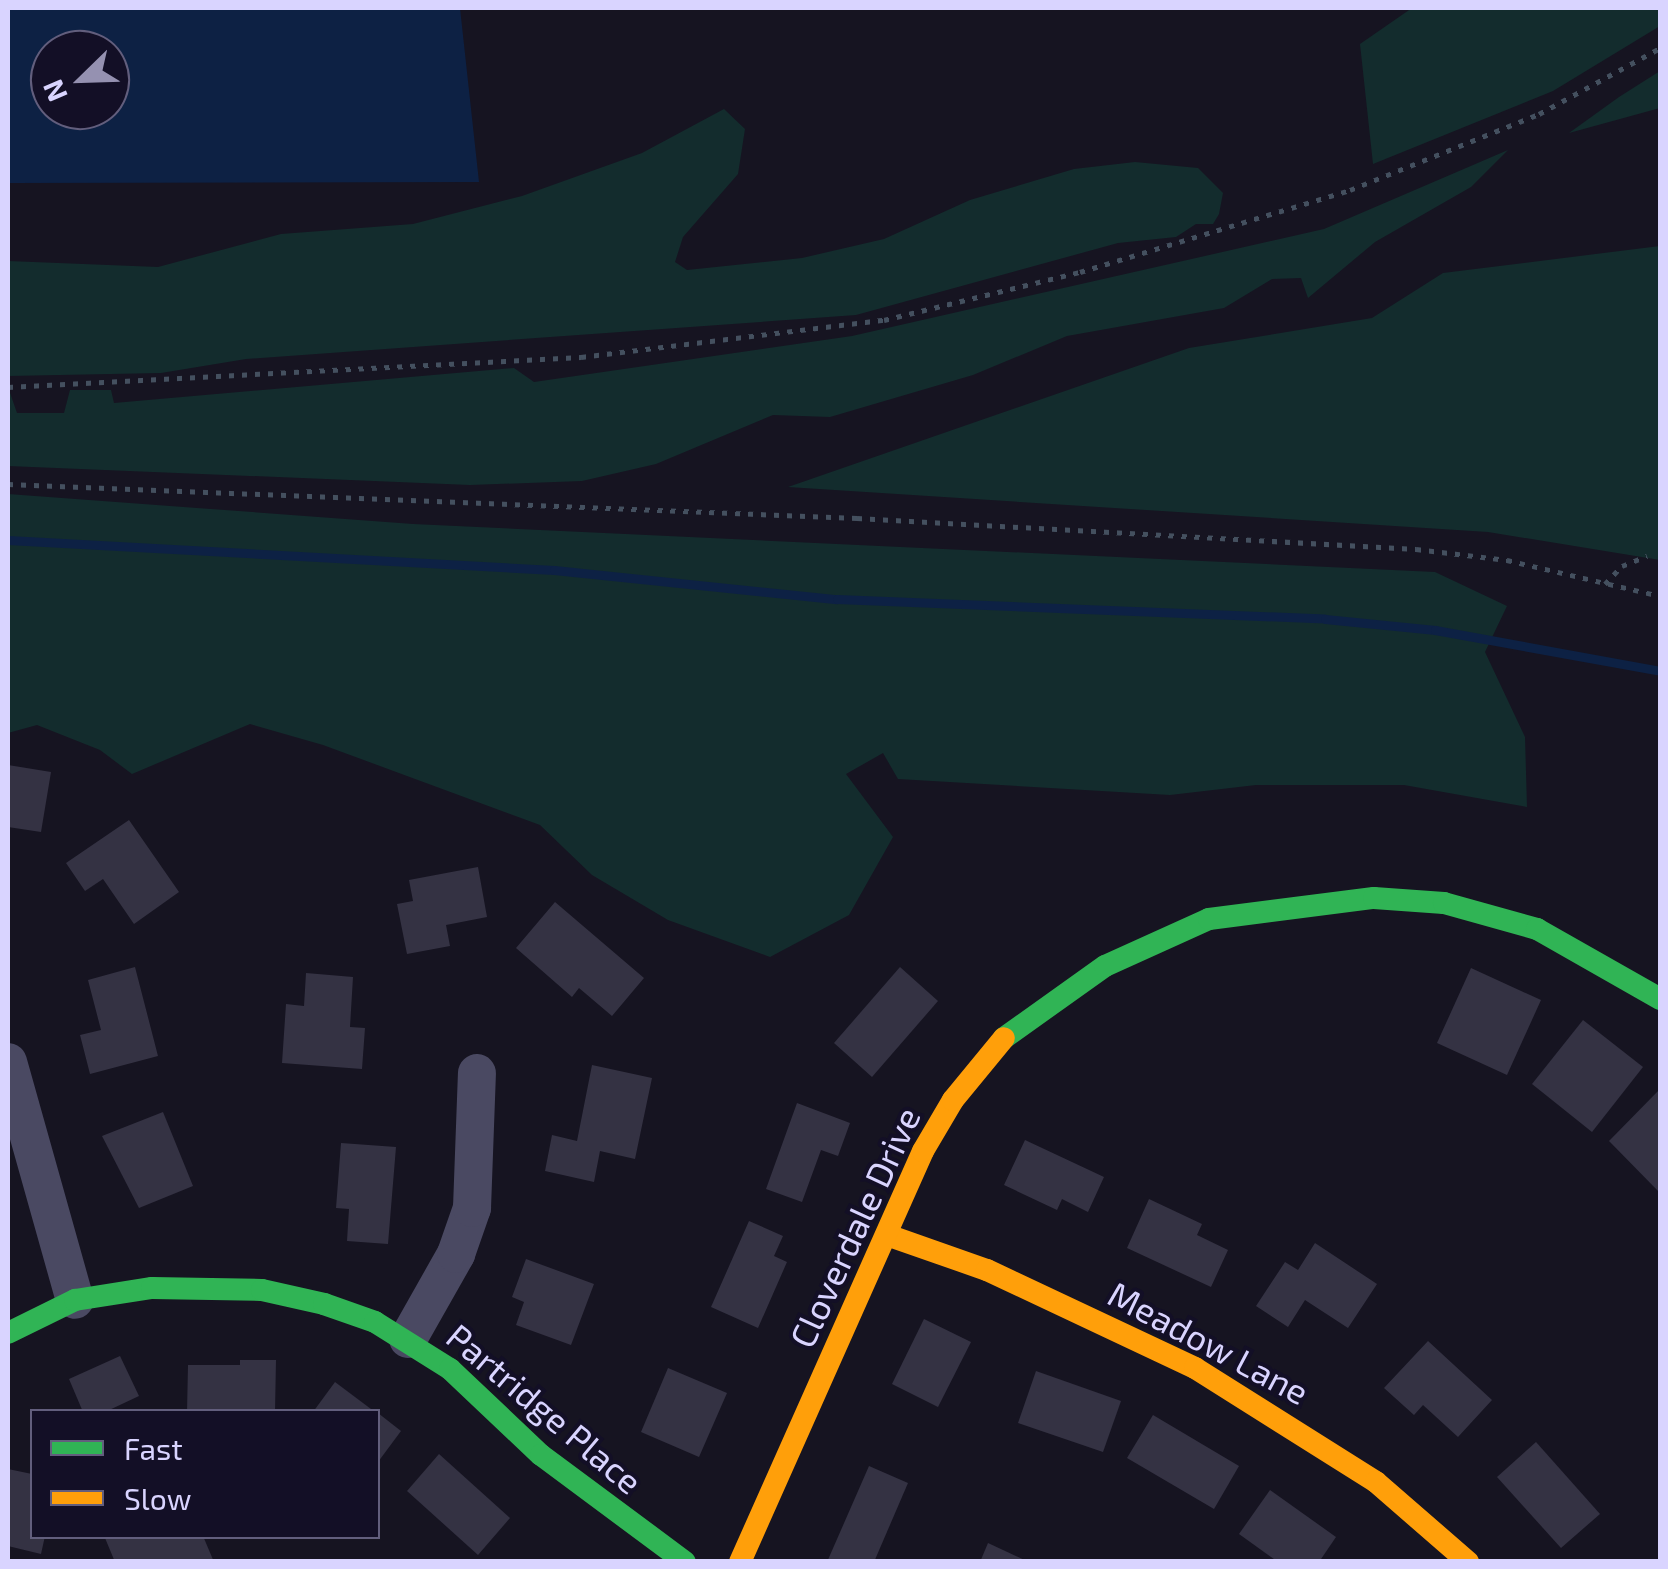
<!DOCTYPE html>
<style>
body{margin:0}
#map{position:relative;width:1668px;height:1569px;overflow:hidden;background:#161421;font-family:"Exo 2",sans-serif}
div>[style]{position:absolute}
.green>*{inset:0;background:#132c2d}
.water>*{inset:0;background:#0d2144}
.stream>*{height:9px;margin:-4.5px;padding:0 4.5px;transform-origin:4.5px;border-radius:4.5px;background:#0d2144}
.building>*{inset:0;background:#343243}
.path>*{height:5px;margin-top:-2.5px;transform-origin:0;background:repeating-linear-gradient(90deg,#44505f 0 5px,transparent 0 13px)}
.street>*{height:38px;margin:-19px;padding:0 19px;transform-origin:19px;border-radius:19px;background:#4a4962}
.fast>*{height:22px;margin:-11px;padding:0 11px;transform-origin:11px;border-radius:11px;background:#30b455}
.slow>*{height:22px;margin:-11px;padding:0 11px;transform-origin:11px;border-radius:11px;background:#ff9f0a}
span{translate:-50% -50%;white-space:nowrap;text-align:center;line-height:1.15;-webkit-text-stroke:8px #130f26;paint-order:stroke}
.street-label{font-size:35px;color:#d9d4ff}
.frame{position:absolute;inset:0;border:10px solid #d9d4ff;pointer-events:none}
.legend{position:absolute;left:30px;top:1409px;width:350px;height:130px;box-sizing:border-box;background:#130f26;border:2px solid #625e7d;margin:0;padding:12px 18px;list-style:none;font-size:30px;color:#d9d4ff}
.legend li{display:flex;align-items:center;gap:20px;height:50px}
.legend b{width:50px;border:2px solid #625e7d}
.north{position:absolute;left:30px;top:30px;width:100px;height:100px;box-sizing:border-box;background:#130f26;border:2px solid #625e7d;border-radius:50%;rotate:247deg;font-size:28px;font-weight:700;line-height:40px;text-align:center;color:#d9d4ff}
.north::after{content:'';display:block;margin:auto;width:35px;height:45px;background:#9591b1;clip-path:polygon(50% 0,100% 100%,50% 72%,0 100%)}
</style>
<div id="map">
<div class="green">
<i style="clip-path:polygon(1412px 8px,1660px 8px,1660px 26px,1553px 91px,1373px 164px,1360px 44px)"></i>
<i style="clip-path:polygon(1660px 71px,1660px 108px,1569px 133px,1619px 97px)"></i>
<i style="clip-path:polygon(724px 109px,745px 129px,738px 174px,683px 237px,675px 262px,687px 270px,802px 258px,884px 239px,970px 200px,1074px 169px,1135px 162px,1198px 168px,1223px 193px,1219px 214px,1213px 224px,1196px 224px,1176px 237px,1118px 243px,856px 315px,246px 359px,161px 373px,8px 376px,8px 261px,158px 267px,281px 234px,413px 224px,522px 196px,642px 153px)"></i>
<i style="clip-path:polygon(1508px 150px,1471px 187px,1375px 242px,1308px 298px,1301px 278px,1272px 279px,1224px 308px,1067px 336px,973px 375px,830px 417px,773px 415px,656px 464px,582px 481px,470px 485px,8px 466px,8px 387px,17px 413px,64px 413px,70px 390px,111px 390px,114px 403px,514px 368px,534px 382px,852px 336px,1324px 229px)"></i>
<i style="clip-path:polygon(1660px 246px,1660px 560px,1488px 532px,788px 487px,1189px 348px,1372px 318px,1443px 273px)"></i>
<i style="clip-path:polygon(8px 494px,413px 524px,1435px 572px,1507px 606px,1485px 652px,1525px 737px,1527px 807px,1404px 785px,1256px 785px,1170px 795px,898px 779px,883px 753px,846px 774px,893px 837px,849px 915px,770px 957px,668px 920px,592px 875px,540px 825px,323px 745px,250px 724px,132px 774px,100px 750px,37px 725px,8px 733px)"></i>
</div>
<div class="water">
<i style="clip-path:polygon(evenodd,8px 8px,460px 8px,479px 182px,8px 183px,8px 8px,50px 50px,110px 50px,110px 110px,50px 110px,50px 50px)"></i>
</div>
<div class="stream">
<i style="left:8px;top:540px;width:547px;rotate:3.14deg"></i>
<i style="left:554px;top:570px;width:284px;rotate:5.9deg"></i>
<i style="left:837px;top:599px;width:488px;rotate:2.3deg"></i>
<i style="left:1325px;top:619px;width:111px;rotate:5.7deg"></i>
<i style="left:1435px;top:630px;width:229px;rotate:10.3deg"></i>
</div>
<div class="building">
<i style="clip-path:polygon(8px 765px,51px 772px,41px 832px,8px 827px)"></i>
<i style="clip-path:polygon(129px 820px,179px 892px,134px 924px,103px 879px,85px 891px,66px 863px)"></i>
<i style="clip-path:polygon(478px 867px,487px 917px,446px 925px,450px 946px,407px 954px,397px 904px,413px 901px,409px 880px)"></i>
<i style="clip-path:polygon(555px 902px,644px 978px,612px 1016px,579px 988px,572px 997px,516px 948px)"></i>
<i style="clip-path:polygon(135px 967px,158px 1056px,90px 1074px,80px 1035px,101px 1030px,88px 980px)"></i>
<i style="clip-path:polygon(900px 967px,938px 1001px,872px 1077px,834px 1043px)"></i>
<i style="clip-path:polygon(1471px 968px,1541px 1000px,1507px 1075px,1437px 1043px)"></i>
<i style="clip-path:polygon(306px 973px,353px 977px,350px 1027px,365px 1028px,362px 1069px,282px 1063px,286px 1004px,304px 1006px)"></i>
<i style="clip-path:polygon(1583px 1020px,1643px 1067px,1592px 1132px,1532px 1084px)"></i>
<i style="clip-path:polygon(592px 1065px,652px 1078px,635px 1159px,600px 1151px,594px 1182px,545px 1171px,552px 1135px,577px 1141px)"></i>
<i style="clip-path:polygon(1660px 1089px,1660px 1193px,1609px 1141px)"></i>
<i style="clip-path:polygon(797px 1103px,850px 1123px,838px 1156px,821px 1150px,802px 1202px,766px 1189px)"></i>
<i style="clip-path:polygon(163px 1112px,193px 1186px,139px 1208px,102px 1136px)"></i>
<i style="clip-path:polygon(1025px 1140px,1104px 1177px,1088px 1212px,1062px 1199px,1057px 1210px,1004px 1185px)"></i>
<i style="clip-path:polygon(341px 1143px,396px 1147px,388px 1244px,347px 1241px,349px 1209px,336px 1208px)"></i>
<i style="clip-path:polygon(1149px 1199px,1202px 1224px,1197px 1235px,1228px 1250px,1211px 1287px,1127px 1248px)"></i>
<i style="clip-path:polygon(749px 1221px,783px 1236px,774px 1256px,787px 1262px,758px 1328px,711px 1307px)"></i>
<i style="clip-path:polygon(1315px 1243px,1377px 1284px,1348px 1328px,1305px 1300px,1288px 1327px,1256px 1306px,1285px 1262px,1298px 1270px)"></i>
<i style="clip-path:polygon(526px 1259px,594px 1284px,571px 1345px,516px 1325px,524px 1302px,512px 1297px)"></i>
<i style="clip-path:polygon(924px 1319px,971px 1342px,938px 1407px,892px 1384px)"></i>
<i style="clip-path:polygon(1428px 1341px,1492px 1400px,1458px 1437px,1423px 1405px,1414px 1415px,1384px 1388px)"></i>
<i style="clip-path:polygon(120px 1356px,139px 1396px,105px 1412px,83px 1412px,69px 1379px)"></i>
<i style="clip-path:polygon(240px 1360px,276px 1360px,275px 1412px,187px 1412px,188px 1365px,240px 1365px)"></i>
<i style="clip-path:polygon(668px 1368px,727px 1393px,699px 1457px,641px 1432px)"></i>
<i style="clip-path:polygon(1036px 1371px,1121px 1401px,1103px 1452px,1018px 1423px)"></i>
<i style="clip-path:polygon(335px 1382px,375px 1412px,313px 1412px)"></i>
<i style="clip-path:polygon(378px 1413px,401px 1431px,378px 1462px)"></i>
<i style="clip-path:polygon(1153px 1415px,1239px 1466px,1214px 1509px,1127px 1458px)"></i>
<i style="clip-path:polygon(1536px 1442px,1600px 1514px,1561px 1548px,1497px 1477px)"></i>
<i style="clip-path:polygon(439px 1454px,510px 1518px,478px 1555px,407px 1491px)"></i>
<i style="clip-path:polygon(869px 1466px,908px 1483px,874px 1562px,827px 1562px)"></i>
<i style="clip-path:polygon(8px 1469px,32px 1474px,32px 1536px,45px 1536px,41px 1554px,8px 1546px)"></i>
<i style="clip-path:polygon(1270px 1490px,1336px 1537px,1319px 1562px,1278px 1562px,1239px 1534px)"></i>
<i style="clip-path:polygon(203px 1536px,214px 1562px,115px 1562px,105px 1538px)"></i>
<i style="clip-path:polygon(988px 1543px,1029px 1562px,980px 1562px)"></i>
</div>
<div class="path">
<i style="left:8px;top:387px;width:574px;rotate:-3deg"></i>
<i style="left:581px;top:357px;width:305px;rotate:-7deg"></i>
<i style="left:884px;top:320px;width:202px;rotate:-13.8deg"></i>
<i style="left:1080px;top:272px;width:282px;rotate:-16.9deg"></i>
<i style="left:1350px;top:190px;width:204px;rotate:-21.9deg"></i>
<i style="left:1539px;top:114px;width:138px;rotate:-28.6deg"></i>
<i style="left:8px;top:484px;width:850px;rotate:2.29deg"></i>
<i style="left:857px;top:518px;width:560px;rotate:3.17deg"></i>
<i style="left:1416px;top:549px;width:92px;rotate:6.9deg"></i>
<i style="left:1507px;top:560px;width:157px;rotate:13.2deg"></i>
<i style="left:1605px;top:584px;width:25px;rotate:-47deg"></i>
<i style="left:1622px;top:566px;width:27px;rotate:-22deg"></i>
</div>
<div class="street">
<i style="left:8px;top:1062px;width:247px;rotate:74.3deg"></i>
<i style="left:408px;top:1339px;width:98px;rotate:-60.5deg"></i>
<i style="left:456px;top:1254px;width:49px;rotate:-70.8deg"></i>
<i style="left:472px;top:1208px;width:135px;rotate:-87.9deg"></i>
</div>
<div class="fast">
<i style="left:1004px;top:1038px;width:124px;rotate:-35.5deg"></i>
<i style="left:1105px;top:966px;width:114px;rotate:-24.3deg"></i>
<i style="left:1209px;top:919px;width:166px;rotate:-7.3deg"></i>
<i style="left:1374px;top:898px;width:70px;rotate:4.1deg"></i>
<i style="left:1444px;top:903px;width:97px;rotate:15.6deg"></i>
<i style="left:1537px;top:929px;width:142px;rotate:29.6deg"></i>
<i style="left:8px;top:1333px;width:75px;rotate:-26.2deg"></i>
<i style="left:75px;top:1300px;width:78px;rotate:-8.9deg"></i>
<i style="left:152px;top:1288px;width:110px;rotate:1deg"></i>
<i style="left:262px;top:1290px;width:64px;rotate:12.7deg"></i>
<i style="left:324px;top:1304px;width:54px;rotate:19.4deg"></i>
<i style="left:375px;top:1322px;width:89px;rotate:32.1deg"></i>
<i style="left:450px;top:1369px;width:125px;rotate:43.4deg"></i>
<i style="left:541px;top:1455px;width:179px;rotate:36.6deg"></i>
</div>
<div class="slow">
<i style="left:887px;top:1235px;width:106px;rotate:19.3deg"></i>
<i style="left:987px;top:1270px;width:230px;rotate:25.2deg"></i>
<i style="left:1195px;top:1368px;width:214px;rotate:32.2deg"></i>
<i style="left:1376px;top:1482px;width:122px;rotate:41deg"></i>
<i style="left:740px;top:1562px;width:450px;rotate:-66deg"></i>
<i style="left:923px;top:1151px;width:59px;rotate:-59.5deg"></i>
<i style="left:953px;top:1100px;width:80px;rotate:-50.6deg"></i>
</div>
<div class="street-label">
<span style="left:854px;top:1227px;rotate:-65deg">Cloverdale Drive</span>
<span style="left:1209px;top:1342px;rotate:28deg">Meadow Lane</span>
<span style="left:545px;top:1408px;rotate:40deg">Partridge Place</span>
</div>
<div class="frame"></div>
<ul class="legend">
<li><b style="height:12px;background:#30b455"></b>Fast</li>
<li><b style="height:12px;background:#ff9f0a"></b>Slow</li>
</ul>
<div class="north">N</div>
</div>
